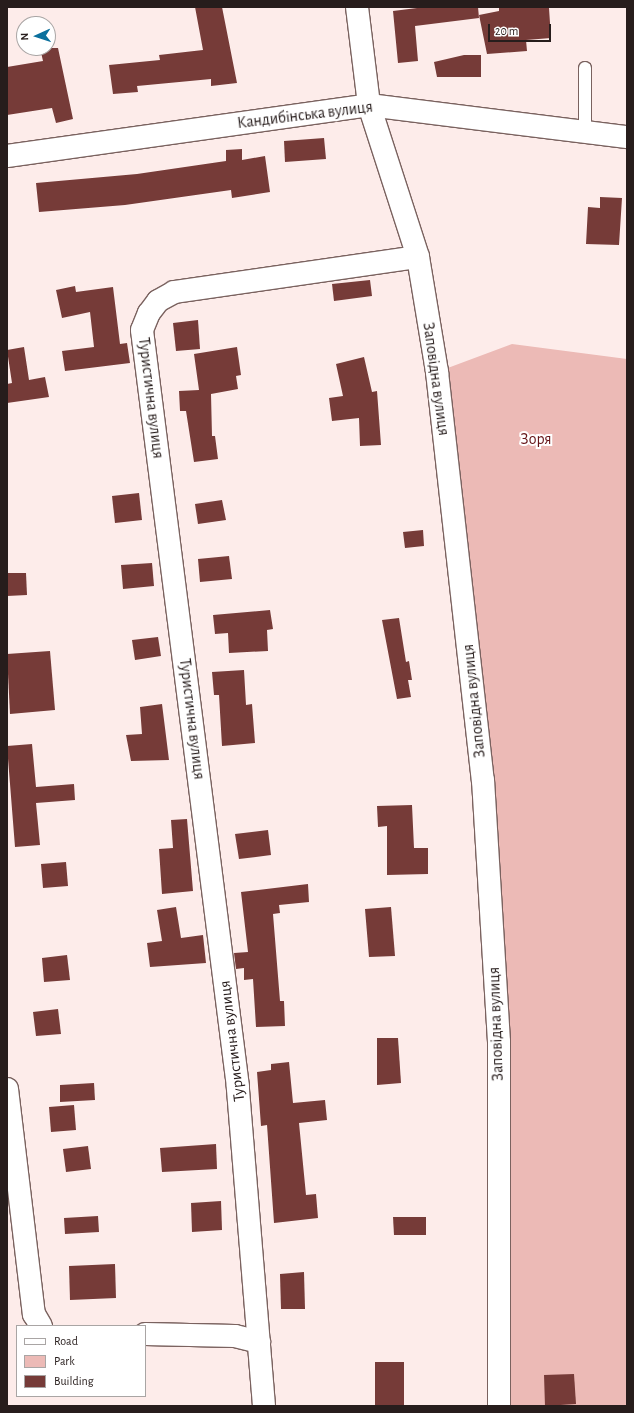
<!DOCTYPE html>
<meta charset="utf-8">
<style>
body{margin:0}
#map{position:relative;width:634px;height:1413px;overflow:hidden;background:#fdecea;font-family:"Alegreya Sans",sans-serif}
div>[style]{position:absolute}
.green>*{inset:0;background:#ecbab6}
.building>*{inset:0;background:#763b38}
.roads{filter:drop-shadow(1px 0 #7a625f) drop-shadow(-1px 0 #7a625f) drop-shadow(0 1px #7a625f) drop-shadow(0 -1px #7a625f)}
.lane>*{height:12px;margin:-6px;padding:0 6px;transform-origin:6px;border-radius:6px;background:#fff}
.street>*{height:22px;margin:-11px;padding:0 11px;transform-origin:11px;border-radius:11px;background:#fff}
span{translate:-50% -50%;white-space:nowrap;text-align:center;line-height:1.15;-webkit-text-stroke:4px #fff;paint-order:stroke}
.street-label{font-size:16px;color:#271d1c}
.park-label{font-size:16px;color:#661619}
.frame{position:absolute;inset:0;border:8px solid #271d1c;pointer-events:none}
.legend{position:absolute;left:16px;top:1325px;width:130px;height:72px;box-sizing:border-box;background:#fff;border:1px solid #a9a5a4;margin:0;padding:5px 7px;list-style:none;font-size:12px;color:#271d1c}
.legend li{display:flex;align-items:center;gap:8px;height:20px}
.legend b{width:20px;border:1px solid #a9a5a4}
.north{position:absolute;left:16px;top:16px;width:40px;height:40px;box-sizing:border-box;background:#fff;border:1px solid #a9a5a4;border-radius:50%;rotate:267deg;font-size:11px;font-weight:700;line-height:16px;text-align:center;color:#271d1c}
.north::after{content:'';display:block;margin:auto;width:14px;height:18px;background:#0b709d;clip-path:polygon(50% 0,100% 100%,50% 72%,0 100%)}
.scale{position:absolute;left:488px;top:24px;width:63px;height:18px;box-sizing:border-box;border:2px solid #271d1c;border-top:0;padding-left:5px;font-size:12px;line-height:14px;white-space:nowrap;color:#271d1c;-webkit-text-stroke:3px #fff;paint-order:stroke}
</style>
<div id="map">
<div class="green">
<i style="clip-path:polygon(512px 344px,627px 359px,627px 1406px,499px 1406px,499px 1042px,437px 372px)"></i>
</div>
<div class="building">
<i style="clip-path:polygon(195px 7px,222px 7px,237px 83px,211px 86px,211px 79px,137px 86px,138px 92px,113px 94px,109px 65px,160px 60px,159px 55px,203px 50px)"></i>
<i style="clip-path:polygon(425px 7px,478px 7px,479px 18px,415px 26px,418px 61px,398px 63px,393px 11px)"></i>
<i style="clip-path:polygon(499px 7px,549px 8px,551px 38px,526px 40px,527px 51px,487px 54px,479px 15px,499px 11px)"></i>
<i style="clip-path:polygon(40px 48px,58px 48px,73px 119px,56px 123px,52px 108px,7px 115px,7px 67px,43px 61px)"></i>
<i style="clip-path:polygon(464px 55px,481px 55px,481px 77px,437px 77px,434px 62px)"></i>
<i style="clip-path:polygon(324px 138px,326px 159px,285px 162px,284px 141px)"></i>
<i style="clip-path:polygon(242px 149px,242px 160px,265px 156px,270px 192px,232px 198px,231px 190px,125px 205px,39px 212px,36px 183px,137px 174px,226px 161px,226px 150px)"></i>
<i style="clip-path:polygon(600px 197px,622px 198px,619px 245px,586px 244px,588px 207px,600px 208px)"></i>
<i style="clip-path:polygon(370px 280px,372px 296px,334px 301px,332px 284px)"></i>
<i style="clip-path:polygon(75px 286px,76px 292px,113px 287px,120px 344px,127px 343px,130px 363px,65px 371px,62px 351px,94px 347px,90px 312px,62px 318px,56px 290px)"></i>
<i style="clip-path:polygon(198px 320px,200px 349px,176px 351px,173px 323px)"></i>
<i style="clip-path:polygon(24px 347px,29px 380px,45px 377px,49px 397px,7px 403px,7px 384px,12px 383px,7px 350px)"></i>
<i style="clip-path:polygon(237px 347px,241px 375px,236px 376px,238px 389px,211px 394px,212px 436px,215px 436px,218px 459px,194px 462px,186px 411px,180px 411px,179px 391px,199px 390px,194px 354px)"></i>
<i style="clip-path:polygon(364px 357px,372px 392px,377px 391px,381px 445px,360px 446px,359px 418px,332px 421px,329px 398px,343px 396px,336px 364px)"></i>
<i style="clip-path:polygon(139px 493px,142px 520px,115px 523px,112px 496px)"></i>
<i style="clip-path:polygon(222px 500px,226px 520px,198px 524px,195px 504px)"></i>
<i style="clip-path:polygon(423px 530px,424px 546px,405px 548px,403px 532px)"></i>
<i style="clip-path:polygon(229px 556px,232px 579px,200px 582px,198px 559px)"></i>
<i style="clip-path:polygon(152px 563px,154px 586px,123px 589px,121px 565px)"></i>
<i style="clip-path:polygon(7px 573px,26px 573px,27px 595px,7px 596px)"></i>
<i style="clip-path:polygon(270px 610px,273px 629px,267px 630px,268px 651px,229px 653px,228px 633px,215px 634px,213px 615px)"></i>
<i style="clip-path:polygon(399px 618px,406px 662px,409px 661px,412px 680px,408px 680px,411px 697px,397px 699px,382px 620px)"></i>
<i style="clip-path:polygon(158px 637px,161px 656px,135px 660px,132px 640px)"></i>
<i style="clip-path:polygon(50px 651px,55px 710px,10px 714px,7px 654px)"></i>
<i style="clip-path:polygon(244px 670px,246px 705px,252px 704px,255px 743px,222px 746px,219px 695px,214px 695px,212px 672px)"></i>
<i style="clip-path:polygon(162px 704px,169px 760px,131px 761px,126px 735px,142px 734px,140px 707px)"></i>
<i style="clip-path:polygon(32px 744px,36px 787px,74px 784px,75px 800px,36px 803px,40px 845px,15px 847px,7px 746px)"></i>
<i style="clip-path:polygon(412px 805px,414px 848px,428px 848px,428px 874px,387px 875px,387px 826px,378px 827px,377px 806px)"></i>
<i style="clip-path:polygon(187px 819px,193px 891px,162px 894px,159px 849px,173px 848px,171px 820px)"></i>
<i style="clip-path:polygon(268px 830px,271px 855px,239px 859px,235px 834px)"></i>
<i style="clip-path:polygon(66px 862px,68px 886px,43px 888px,41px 864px)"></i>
<i style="clip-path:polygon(308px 884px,309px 902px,279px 905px,280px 913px,273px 914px,280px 1001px,284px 1001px,285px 1026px,256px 1027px,253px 979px,244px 980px,244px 968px,236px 969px,234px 953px,248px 952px,241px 892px)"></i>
<i style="clip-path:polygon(176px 907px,181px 938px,203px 935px,206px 963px,150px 967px,147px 943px,162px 941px,157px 910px)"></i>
<i style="clip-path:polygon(391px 907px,395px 956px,369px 957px,365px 909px)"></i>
<i style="clip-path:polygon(67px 955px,70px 980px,44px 982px,42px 958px)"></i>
<i style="clip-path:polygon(58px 1009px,61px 1034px,36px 1036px,33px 1012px)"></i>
<i style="clip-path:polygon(377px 1038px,398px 1038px,401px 1083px,377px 1085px)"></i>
<i style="clip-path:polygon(289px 1062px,293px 1103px,325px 1100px,327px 1120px,299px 1123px,306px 1195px,316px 1194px,318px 1218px,274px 1223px,267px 1125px,261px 1126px,257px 1072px,271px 1070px,271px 1064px)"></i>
<i style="clip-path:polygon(94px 1083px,95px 1100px,60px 1102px,60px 1085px)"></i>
<i style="clip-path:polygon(74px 1105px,76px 1130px,51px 1132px,49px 1107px)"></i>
<i style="clip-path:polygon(216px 1144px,217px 1169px,162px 1172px,160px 1148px)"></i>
<i style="clip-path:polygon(88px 1146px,91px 1169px,66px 1172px,63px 1149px)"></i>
<i style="clip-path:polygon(221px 1201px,222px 1230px,192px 1232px,191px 1203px)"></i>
<i style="clip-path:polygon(98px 1216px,99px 1232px,65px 1234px,64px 1218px)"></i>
<i style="clip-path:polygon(393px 1217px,426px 1217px,426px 1235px,394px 1235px)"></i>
<i style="clip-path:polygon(115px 1264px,116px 1298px,70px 1300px,69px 1266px)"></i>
<i style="clip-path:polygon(304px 1272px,305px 1309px,281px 1309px,280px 1274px)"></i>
<i style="clip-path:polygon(375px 1362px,404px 1362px,404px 1406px,375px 1406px)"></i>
<i style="clip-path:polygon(574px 1374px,576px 1404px,545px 1406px,544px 1375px)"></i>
</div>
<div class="roads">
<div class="lane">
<i style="left:585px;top:132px;width:64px;rotate:-90deg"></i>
</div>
<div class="street">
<i style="left:357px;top:7px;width:99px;rotate:83deg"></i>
<i style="left:369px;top:105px;width:160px;rotate:72.1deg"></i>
<i style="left:418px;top:257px;width:117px;rotate:80.6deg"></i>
<i style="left:437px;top:372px;width:411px;rotate:83.6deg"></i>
<i style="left:483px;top:780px;width:262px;rotate:86.5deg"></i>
<i style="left:499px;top:1042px;width:364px;rotate:90deg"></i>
<i style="left:7px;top:156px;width:366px;rotate:-8deg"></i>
<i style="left:369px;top:105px;width:260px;rotate:7.1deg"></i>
<i style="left:7px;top:1089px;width:227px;rotate:83.2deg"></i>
<i style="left:34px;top:1314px;width:14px;rotate:60deg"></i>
<i style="left:145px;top:1334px;width:90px;rotate:1.3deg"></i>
<i style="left:235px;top:1336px;width:25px;rotate:14deg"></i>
<i style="left:264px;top:1406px;width:320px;rotate:-94.7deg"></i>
<i style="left:238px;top:1087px;width:763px;rotate:-97.23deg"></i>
<i style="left:142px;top:330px;width:18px;rotate:-68deg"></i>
<i style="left:149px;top:313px;width:15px;rotate:-53deg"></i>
<i style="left:158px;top:301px;width:18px;rotate:-29deg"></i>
<i style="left:174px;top:292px;width:246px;rotate:-8.2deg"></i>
</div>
</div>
<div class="street-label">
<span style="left:305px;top:115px;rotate:-7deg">Кандибінська вулиця</span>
<span style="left:436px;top:379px;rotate:82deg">Заповідна вулиця</span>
<span style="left:151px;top:398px;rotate:83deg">Туристична вулиця</span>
<span style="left:474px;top:701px;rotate:-96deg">Заповідна вулиця</span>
<span style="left:192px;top:719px;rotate:83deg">Туристична вулиця</span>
<span style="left:496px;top:1024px;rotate:-92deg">Заповідна вулиця</span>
<span style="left:232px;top:1041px;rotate:-97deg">Туристична вулиця</span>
</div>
<div class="park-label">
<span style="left:536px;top:439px">Зоря</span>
</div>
<div class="frame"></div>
<ul class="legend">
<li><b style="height:5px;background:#fff"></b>Road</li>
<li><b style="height:11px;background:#ecbab6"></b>Park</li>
<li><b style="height:11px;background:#763b38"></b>Building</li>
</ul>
<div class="north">N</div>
<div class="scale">20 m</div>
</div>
